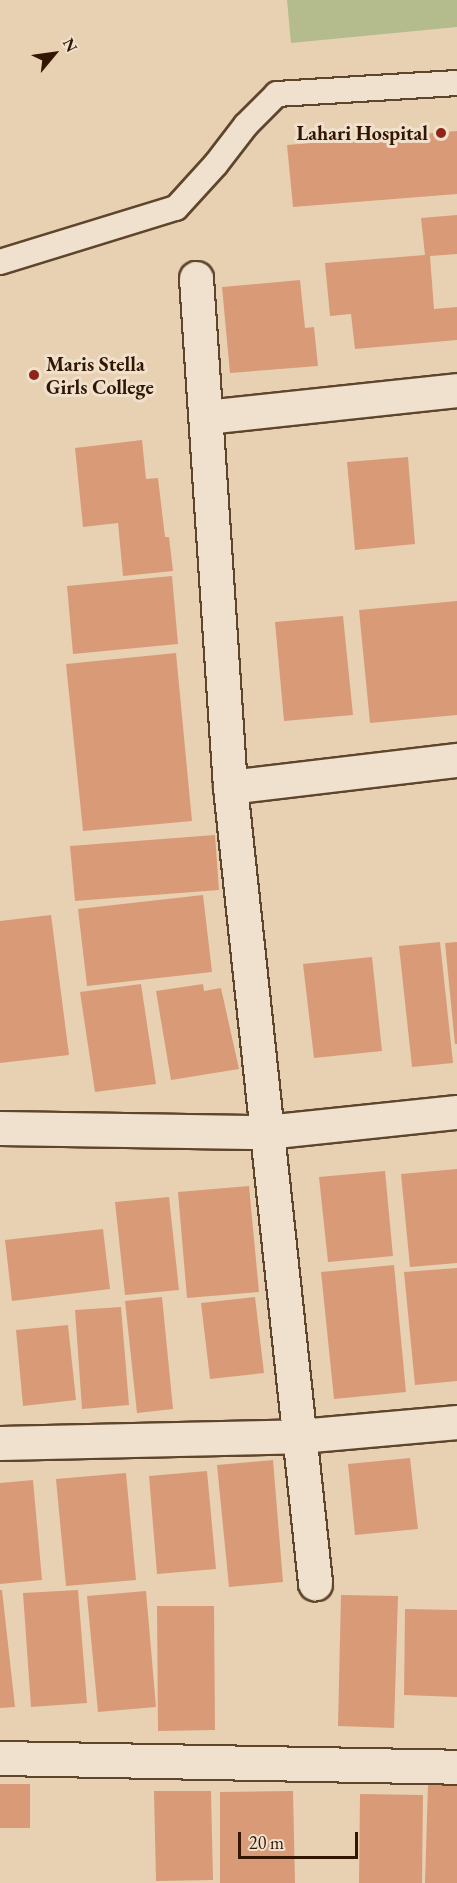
<!DOCTYPE html>
<style>
body{margin:0}
#map{position:relative;width:457px;height:1883px;overflow:hidden;background:#e7d1b2;font-family:"EB Garamond",serif}
div>[style]{position:absolute}
.green>*{inset:0;background:#b4bc8d}
.building>*{inset:0;background:#d99b77}
.roads{filter:drop-shadow(2px 0 #5f452c) drop-shadow(-2px 0 #5f452c) drop-shadow(0 2px #5f452c) drop-shadow(0 -2px #5f452c)}
.service>*{height:24px;margin:-12px;padding:0 12px;transform-origin:12px;border-radius:12px;background:#efe1cd}
.minor>*{height:33px;margin:-16.5px;padding:0 16.5px;transform-origin:16.5px;border-radius:16.5px;background:#efe1cd}
.dots>*{width:16px;height:16px;translate:-50% -50%;box-sizing:border-box;border:3px solid #efe1cd;border-radius:50%}
span{translate:-50% -50%;white-space:nowrap;text-align:center;line-height:1.15;-webkit-text-stroke:6px #efe1cd;paint-order:stroke}
.poi-label{font-size:20px;color:#321600;font-weight:700}
.right{translate:-100% -50%;text-align:right}
.left{translate:0 -50%;text-align:left}
.north{position:absolute;left:24px;top:24px;width:60px;height:60px;-webkit-text-stroke:4px #efe1cd;paint-order:stroke;rotate:61deg;font-size:16px;font-weight:700;line-height:24px;text-align:center;color:#321600}
.north::after{content:'';display:block;margin:auto;width:21px;height:27px;background:#321600;clip-path:polygon(50% 0,100% 100%,50% 72%,0 100%)}
.scale{position:absolute;left:238px;top:1832px;width:120px;height:27px;box-sizing:border-box;border:3px solid #321600;border-top:0;padding-left:8px;font-size:18px;line-height:21px;white-space:nowrap;color:#321600;-webkit-text-stroke:4px #efe1cd;paint-order:stroke}
</style>
<div id="map">
<div class="green">
<i style="clip-path:polygon(287px 0,457px 0,457px 27px,291px 43px)"></i>
</div>
<div class="building">
<i style="clip-path:polygon(457px 131px,457px 194px,293px 207px,287px 145px)"></i>
<i style="clip-path:polygon(457px 215px,457px 254px,430px 256px,434px 309px,457px 307px,457px 340px,355px 349px,351px 314px,330px 316px,325px 263px,425px 255px,421px 218px)"></i>
<i style="clip-path:polygon(300px 280px,305px 328px,314px 327px,318px 366px,230px 373px,222px 287px)"></i>
<i style="clip-path:polygon(142px 440px,146px 479px,158px 478px,165px 537px,169px 537px,173px 571px,123px 576px,118px 523px,83px 527px,75px 448px)"></i>
<i style="clip-path:polygon(408px 457px,415px 544px,355px 550px,347px 462px)"></i>
<i style="clip-path:polygon(172px 576px,178px 644px,73px 654px,67px 586px)"></i>
<i style="clip-path:polygon(457px 601px,457px 715px,370px 723px,359px 610px)"></i>
<i style="clip-path:polygon(343px 616px,353px 715px,284px 721px,275px 622px)"></i>
<i style="clip-path:polygon(176px 653px,192px 821px,83px 831px,66px 664px)"></i>
<i style="clip-path:polygon(215px 835px,219px 890px,75px 901px,70px 846px)"></i>
<i style="clip-path:polygon(203px 895px,212px 972px,87px 986px,78px 909px)"></i>
<i style="clip-path:polygon(51px 915px,69px 1055px,0 1063px,0 921px)"></i>
<i style="clip-path:polygon(440px 942px,453px 1063px,412px 1067px,399px 946px)"></i>
<i style="clip-path:polygon(457px 942px,457px 1044px,455px 1044px,445px 943px)"></i>
<i style="clip-path:polygon(372px 957px,382px 1051px,314px 1058px,303px 964px)"></i>
<i style="clip-path:polygon(141px 984px,156px 1084px,95px 1092px,80px 992px)"></i>
<i style="clip-path:polygon(203px 984px,204px 991px,221px 988px,239px 1069px,171px 1080px,156px 991px)"></i>
<i style="clip-path:polygon(457px 1169px,457px 1263px,410px 1267px,401px 1174px)"></i>
<i style="clip-path:polygon(385px 1171px,393px 1256px,328px 1262px,319px 1177px)"></i>
<i style="clip-path:polygon(249px 1186px,259px 1292px,187px 1298px,178px 1192px)"></i>
<i style="clip-path:polygon(169px 1197px,179px 1290px,125px 1295px,115px 1202px)"></i>
<i style="clip-path:polygon(103px 1229px,110px 1289px,12px 1301px,5px 1240px)"></i>
<i style="clip-path:polygon(394px 1265px,406px 1392px,334px 1399px,321px 1272px)"></i>
<i style="clip-path:polygon(457px 1268px,457px 1381px,415px 1385px,404px 1272px)"></i>
<i style="clip-path:polygon(162px 1297px,173px 1409px,137px 1413px,125px 1301px)"></i>
<i style="clip-path:polygon(255px 1297px,264px 1373px,210px 1379px,201px 1303px)"></i>
<i style="clip-path:polygon(121px 1307px,129px 1405px,82px 1409px,75px 1310px)"></i>
<i style="clip-path:polygon(68px 1325px,76px 1400px,23px 1406px,16px 1330px)"></i>
<i style="clip-path:polygon(410px 1458px,418px 1529px,355px 1535px,348px 1464px)"></i>
<i style="clip-path:polygon(273px 1460px,283px 1582px,229px 1587px,217px 1465px)"></i>
<i style="clip-path:polygon(207px 1471px,216px 1569px,157px 1574px,149px 1476px)"></i>
<i style="clip-path:polygon(126px 1473px,136px 1580px,66px 1586px,56px 1479px)"></i>
<i style="clip-path:polygon(33px 1480px,42px 1580px,0 1584px,0 1483px)"></i>
<i style="clip-path:polygon(0 1590px,2px 1590px,15px 1707px,0 1708px)"></i>
<i style="clip-path:polygon(78px 1590px,87px 1703px,31px 1707px,23px 1593px)"></i>
<i style="clip-path:polygon(146px 1591px,156px 1707px,98px 1712px,87px 1596px)"></i>
<i style="clip-path:polygon(341px 1595px,398px 1596px,394px 1728px,338px 1726px)"></i>
<i style="clip-path:polygon(157px 1606px,214px 1606px,215px 1730px,158px 1731px)"></i>
<i style="clip-path:polygon(405px 1609px,457px 1610px,457px 1697px,404px 1695px)"></i>
<i style="clip-path:polygon(0 1784px,30px 1784px,30px 1828px,0 1828px)"></i>
<i style="clip-path:polygon(428px 1784px,457px 1786px,457px 1883px,425px 1883px)"></i>
<i style="clip-path:polygon(154px 1791px,211px 1791px,213px 1880px,156px 1881px)"></i>
<i style="clip-path:polygon(293px 1791px,295px 1883px,220px 1883px,220px 1792px)"></i>
<i style="clip-path:polygon(360px 1794px,423px 1795px,422px 1883px,359px 1883px)"></i>
</div>
<div class="roads">
<div class="service">
<i style="left:0;top:262px;width:184px;rotate:-17.1deg"></i>
<i style="left:176px;top:208px;width:59px;rotate:-47.7deg"></i>
<i style="left:216px;top:164px;width:49px;rotate:-52.4deg"></i>
<i style="left:246px;top:125px;width:44px;rotate:-45deg"></i>
<i style="left:277px;top:94px;width:180px;rotate:-3.5deg"></i>
</div>
<div class="minor">
<i style="left:196px;top:278px;width:510px;rotate:86.18deg"></i>
<i style="left:230px;top:787px;width:801px;rotate:83.9deg"></i>
<i style="left:206px;top:417px;width:252px;rotate:-6.1deg"></i>
<i style="left:230px;top:787px;width:229px;rotate:-6.8deg"></i>
<i style="left:0;top:1128px;width:266px;rotate:0.9deg"></i>
<i style="left:266px;top:1132px;width:192px;rotate:-6deg"></i>
<i style="left:0;top:1443px;width:300px;rotate:-1.3deg"></i>
<i style="left:300px;top:1436px;width:158px;rotate:-5.1deg"></i>
<i style="left:0;top:1758px;width:457px;rotate:1.1deg"></i>
</div>
</div>
<div class="dots">
<i style="left:441px;top:133px;background:#8f2418"></i>
<i style="left:34px;top:375px;background:#8f2418"></i>
</div>
<div class="poi-label">
<span class="right" style="left:428px;top:133px">Lahari Hospital</span>
<span class="left" style="left:46px;top:376px">Maris Stella<br>Girls College</span>
</div>
<div class="north">N</div>
<div class="scale">20 m</div>
</div>
